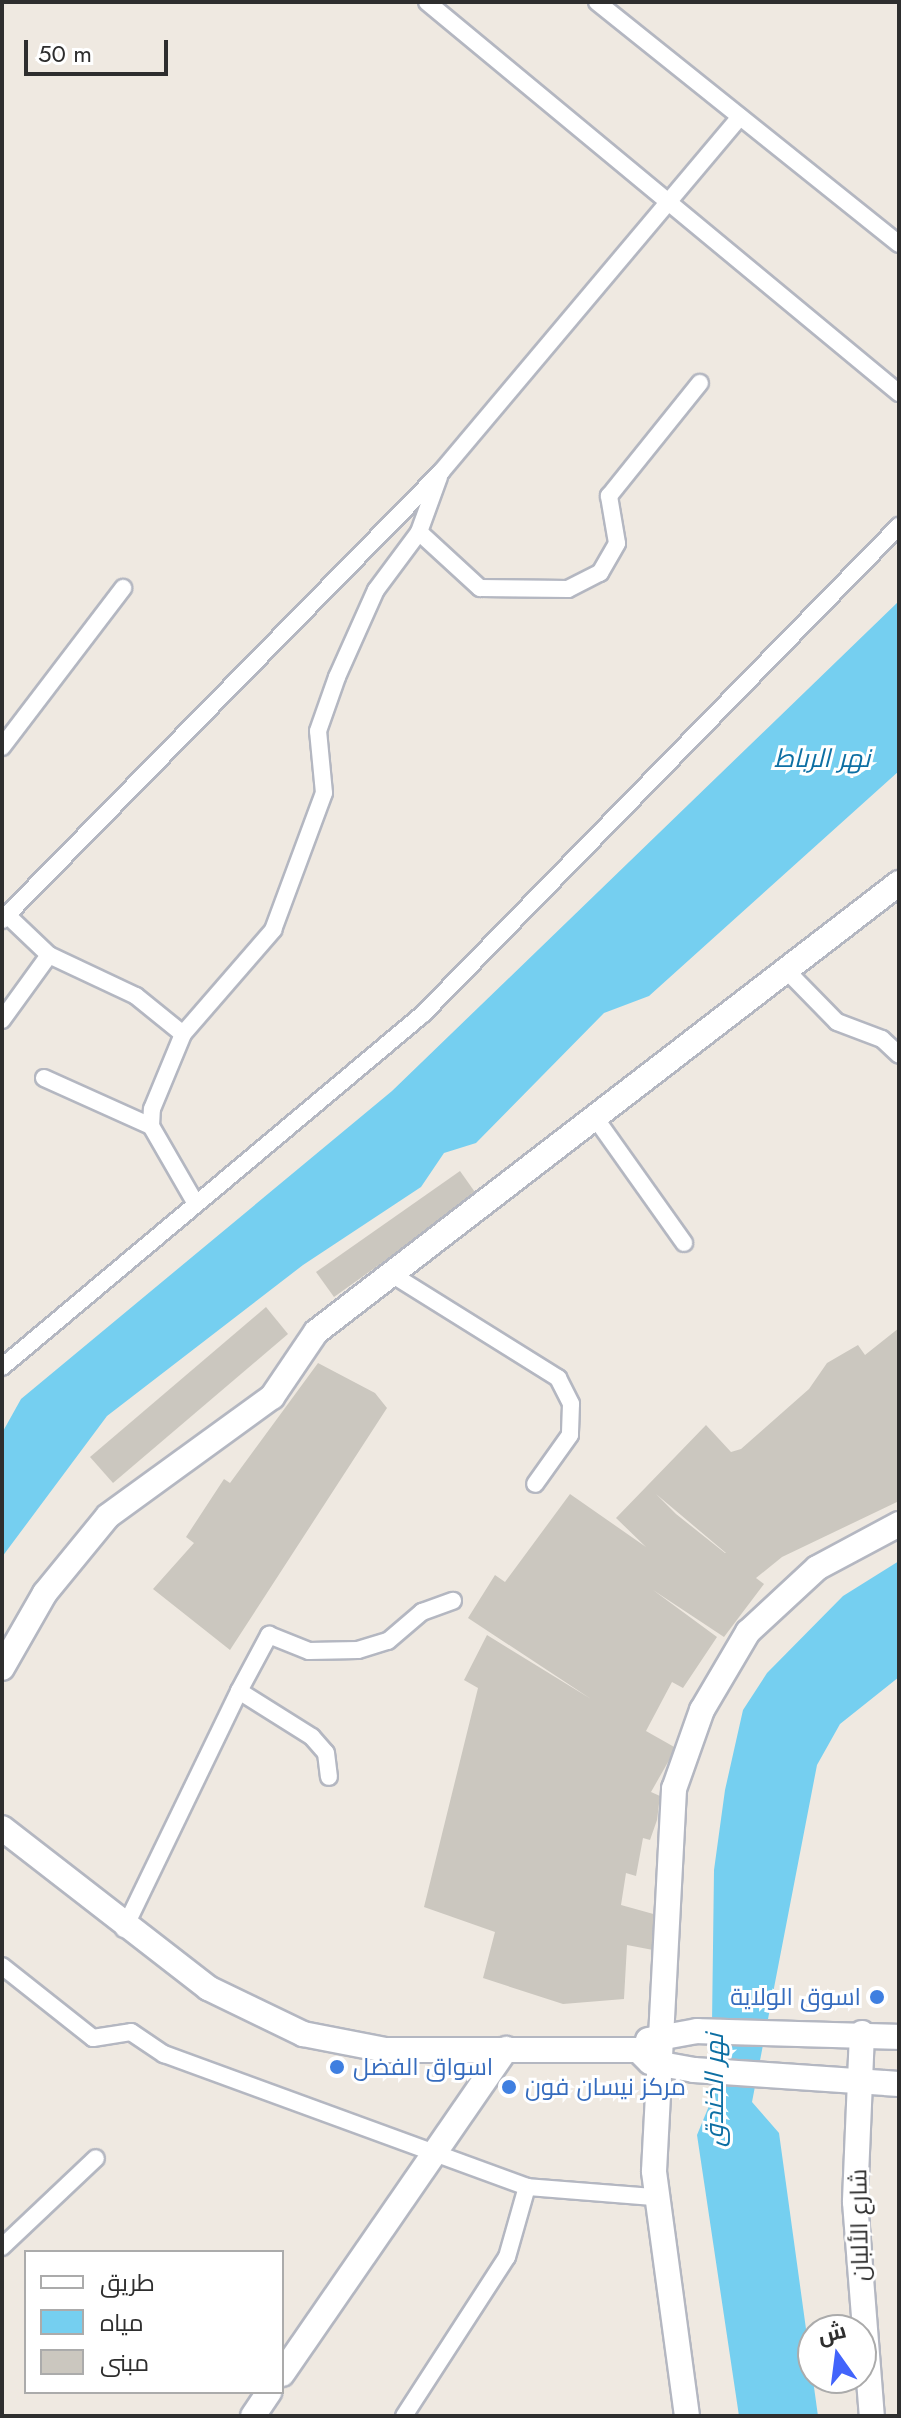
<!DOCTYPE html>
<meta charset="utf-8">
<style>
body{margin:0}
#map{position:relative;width:901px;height:2418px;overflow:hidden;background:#efe9e1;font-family:Jost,Cairo,sans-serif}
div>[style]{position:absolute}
.water>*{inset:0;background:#75cff0}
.building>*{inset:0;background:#cbc7bf}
.roads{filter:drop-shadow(2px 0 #b4b7c1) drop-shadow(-2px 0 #b4b7c1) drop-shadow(0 2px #b4b7c1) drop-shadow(0 -2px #b4b7c1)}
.street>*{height:16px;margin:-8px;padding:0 8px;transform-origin:8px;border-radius:8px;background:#fff}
.secondary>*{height:24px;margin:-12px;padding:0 12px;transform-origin:12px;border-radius:12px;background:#fff}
.dots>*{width:22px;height:22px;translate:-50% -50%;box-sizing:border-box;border:4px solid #fff;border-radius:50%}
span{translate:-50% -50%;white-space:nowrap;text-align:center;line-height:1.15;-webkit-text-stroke:6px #fff;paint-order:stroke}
.shop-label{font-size:24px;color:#366cbe}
.right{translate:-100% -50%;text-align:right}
.left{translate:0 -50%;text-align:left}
.street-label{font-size:24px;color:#2e2e2e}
.water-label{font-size:26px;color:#0d6fa3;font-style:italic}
.frame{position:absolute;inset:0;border:4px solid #2e2e2e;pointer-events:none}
.legend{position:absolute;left:24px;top:2250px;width:260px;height:144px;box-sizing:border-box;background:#fff;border:2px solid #ababab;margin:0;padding:10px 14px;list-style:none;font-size:24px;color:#2e2e2e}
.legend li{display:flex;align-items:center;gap:16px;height:40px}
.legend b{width:40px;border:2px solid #ababab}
.north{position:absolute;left:797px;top:2314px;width:80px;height:80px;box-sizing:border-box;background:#fff;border:2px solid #ababab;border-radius:50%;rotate:346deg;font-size:22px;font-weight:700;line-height:32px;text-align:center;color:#2e2e2e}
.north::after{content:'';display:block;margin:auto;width:28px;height:36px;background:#4264fb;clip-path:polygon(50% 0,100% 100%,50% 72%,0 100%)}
.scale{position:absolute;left:24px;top:40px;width:144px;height:36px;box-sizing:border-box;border:4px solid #2e2e2e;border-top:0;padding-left:10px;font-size:24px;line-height:28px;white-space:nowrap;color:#2e2e2e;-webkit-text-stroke:6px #fff;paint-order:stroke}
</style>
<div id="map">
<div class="water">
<i style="clip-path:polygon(899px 601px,899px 771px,649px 996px,604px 1013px,476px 1143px,444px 1153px,421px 1187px,303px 1265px,107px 1416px,2px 1557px,2px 1433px,21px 1399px,392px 1091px)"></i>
<i style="clip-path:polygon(899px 1561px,899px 1677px,840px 1724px,817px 1765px,752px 2102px,779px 2133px,818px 2416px,739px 2416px,697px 2135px,711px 2101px,714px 1870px,725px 1790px,743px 1710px,767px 1673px,843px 1596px)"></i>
</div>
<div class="building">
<i style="clip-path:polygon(460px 1171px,477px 1195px,334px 1297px,316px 1272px)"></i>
<i style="clip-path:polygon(266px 1307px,288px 1334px,113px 1483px,90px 1457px)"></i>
<i style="clip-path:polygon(evenodd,899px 1328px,899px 1501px,782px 1557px,756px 1578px,764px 1584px,724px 1637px,653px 1590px,717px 1637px,683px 1688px,672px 1682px,646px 1731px,676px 1748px,651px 1792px,660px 1796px,657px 1820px,650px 1840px,643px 1838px,636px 1876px,626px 1873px,621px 1905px,657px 1915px,653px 1950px,627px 1945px,624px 1999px,563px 2004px,483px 1978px,495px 1932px,424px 1907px,478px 1688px,464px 1680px,487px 1635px,591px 1699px,468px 1618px,495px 1575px,505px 1582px,570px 1494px,646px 1547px,616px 1518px,706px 1425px,731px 1452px,741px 1449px,809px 1389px,827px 1363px,858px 1345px,865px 1355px,899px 1328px,656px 1494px,726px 1553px,725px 1553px,676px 1514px,656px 1494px)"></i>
<i style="clip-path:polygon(318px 1363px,375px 1393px,387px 1408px,230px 1650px,153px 1589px,194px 1543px,186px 1537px,224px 1479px,230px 1483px)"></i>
</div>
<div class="roads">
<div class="street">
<i style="left:427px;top:2px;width:613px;rotate:39.64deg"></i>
<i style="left:597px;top:2px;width:387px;rotate:38.7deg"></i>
<i style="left:419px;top:532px;width:83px;rotate:42.6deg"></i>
<i style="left:480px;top:588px;width:88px;rotate:0.7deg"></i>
<i style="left:568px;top:589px;width:36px;rotate:-27deg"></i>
<i style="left:600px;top:573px;width:34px;rotate:-60deg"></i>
<i style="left:617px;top:543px;width:48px;rotate:-99.7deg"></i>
<i style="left:609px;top:496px;width:145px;rotate:-51.2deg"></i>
<i style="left:2px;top:747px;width:200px;rotate:-52.7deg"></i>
<i style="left:7px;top:915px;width:58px;rotate:43.6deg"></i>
<i style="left:49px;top:955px;width:96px;rotate:25.2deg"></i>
<i style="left:136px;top:996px;width:60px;rotate:39deg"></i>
<i style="left:2px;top:920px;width:627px;rotate:-45.58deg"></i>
<i style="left:441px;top:472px;width:464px;rotate:-49.9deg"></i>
<i style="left:787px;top:971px;width:71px;rotate:45.6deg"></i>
<i style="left:837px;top:1022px;width:48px;rotate:20.7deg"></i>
<i style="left:882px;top:1039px;width:23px;rotate:43deg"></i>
<i style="left:2px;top:1020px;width:80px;rotate:-54.1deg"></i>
<i style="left:44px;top:1078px;width:117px;rotate:24.2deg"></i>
<i style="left:596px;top:1119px;width:152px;rotate:54.6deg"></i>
<i style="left:196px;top:1204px;width:90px;rotate:-120deg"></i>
<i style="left:151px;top:1126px;width:17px;rotate:-87deg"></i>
<i style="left:152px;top:1109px;width:81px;rotate:-67.5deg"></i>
<i style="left:183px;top:1034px;width:138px;rotate:-49.1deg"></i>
<i style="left:273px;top:930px;width:146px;rotate:-69.6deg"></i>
<i style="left:324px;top:793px;width:62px;rotate:-95.5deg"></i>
<i style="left:318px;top:731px;width:57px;rotate:-70.6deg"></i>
<i style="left:337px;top:677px;width:95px;rotate:-65.9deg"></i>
<i style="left:376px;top:590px;width:72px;rotate:-53.4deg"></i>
<i style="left:419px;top:532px;width:59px;rotate:-70deg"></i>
<i style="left:393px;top:1275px;width:195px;rotate:32deg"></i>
<i style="left:558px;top:1378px;width:29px;rotate:63deg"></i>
<i style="left:571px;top:1404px;width:31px;rotate:92deg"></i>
<i style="left:570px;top:1435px;width:60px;rotate:125.5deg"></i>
<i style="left:2px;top:1367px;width:549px;rotate:-39.98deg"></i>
<i style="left:423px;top:1014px;width:682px;rotate:-45.71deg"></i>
<i style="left:239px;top:1691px;width:64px;rotate:-61.8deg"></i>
<i style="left:269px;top:1635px;width:43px;rotate:21.8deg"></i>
<i style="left:309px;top:1651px;width:49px;rotate:-1.2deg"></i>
<i style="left:358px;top:1650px;width:31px;rotate:-17deg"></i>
<i style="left:388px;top:1641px;width:45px;rotate:-40.5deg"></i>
<i style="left:422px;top:1612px;width:33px;rotate:-20deg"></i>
<i style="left:124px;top:1929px;width:264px;rotate:-64.2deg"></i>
<i style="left:239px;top:1691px;width:86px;rotate:32.2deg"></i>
<i style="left:312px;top:1737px;width:21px;rotate:49deg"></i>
<i style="left:326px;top:1753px;width:24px;rotate:83deg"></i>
<i style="left:2px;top:1966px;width:116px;rotate:38.4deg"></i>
<i style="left:93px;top:2038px;width:38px;rotate:-9deg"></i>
<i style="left:131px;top:2032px;width:40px;rotate:34deg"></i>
<i style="left:164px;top:2054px;width:387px;rotate:20.1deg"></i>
<i style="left:527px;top:2187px;width:128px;rotate:4.5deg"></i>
<i style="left:2px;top:2247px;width:129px;rotate:-43.4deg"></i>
<i style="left:404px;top:2416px;width:189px;rotate:-57.1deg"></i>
<i style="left:507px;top:2257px;width:73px;rotate:-74.1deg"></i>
</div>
<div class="secondary">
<i style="left:2px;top:1668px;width:86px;rotate:-60.2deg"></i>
<i style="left:45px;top:1593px;width:99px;rotate:-50.7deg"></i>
<i style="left:108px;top:1516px;width:203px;rotate:-36deg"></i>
<i style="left:272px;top:1397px;width:78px;rotate:-55.9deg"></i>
<i style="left:316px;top:1332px;width:736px;rotate:-37.6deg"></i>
<i style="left:2px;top:1828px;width:261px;rotate:37.8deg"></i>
<i style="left:208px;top:1988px;width:106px;rotate:25.8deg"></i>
<i style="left:303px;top:2034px;width:84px;rotate:11deg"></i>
<i style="left:385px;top:2050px;width:253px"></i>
<i style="left:638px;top:2050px;width:17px;rotate:45deg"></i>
<i style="left:650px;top:2062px;width:45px;rotate:10.3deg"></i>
<i style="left:694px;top:2070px;width:205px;rotate:3.9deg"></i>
<i style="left:862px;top:2033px;width:169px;rotate:92.4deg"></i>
<i style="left:855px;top:2202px;width:215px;rotate:85.5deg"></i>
<i style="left:648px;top:2040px;width:50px;rotate:-10.4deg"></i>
<i style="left:697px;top:2031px;width:202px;rotate:1.7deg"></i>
<i style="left:282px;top:2374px;width:395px;rotate:-55.4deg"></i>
<i style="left:253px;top:2416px;width:29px;rotate:-56deg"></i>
<i style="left:687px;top:2416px;width:247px;rotate:-97.7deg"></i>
<i style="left:654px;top:2171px;width:383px;rotate:-87deg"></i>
<i style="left:674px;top:1789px;width:84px;rotate:-70.5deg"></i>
<i style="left:702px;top:1710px;width:91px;rotate:-59.5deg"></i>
<i style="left:748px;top:1632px;width:94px;rotate:-42.8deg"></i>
<i style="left:817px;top:1568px;width:93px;rotate:-28.2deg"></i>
</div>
</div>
<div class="dots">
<i style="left:877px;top:1997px;background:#3f7fe0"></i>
<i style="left:337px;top:2067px;background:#3f7fe0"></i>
<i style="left:509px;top:2087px;background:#3f7fe0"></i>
</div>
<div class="shop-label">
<span class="right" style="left:861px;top:1997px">اسوق الولاية</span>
<span class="left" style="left:353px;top:2067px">اسواق الفضل</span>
<span class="left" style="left:525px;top:2087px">مركز نيسان فون</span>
</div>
<div class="street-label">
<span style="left:859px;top:2225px;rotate:-91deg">شارع الألبان</span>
</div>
<div class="water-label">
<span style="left:822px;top:759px">نهر الرباط</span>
<span style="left:715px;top:2090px;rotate:-90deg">نهر الخندق</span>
</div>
<div class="frame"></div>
<ul class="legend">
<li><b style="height:10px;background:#fff"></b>طريق</li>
<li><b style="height:22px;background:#75cff0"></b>مياه</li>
<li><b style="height:22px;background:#cbc7bf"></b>مبنى</li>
</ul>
<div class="north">ش</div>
<div class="scale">50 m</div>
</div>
